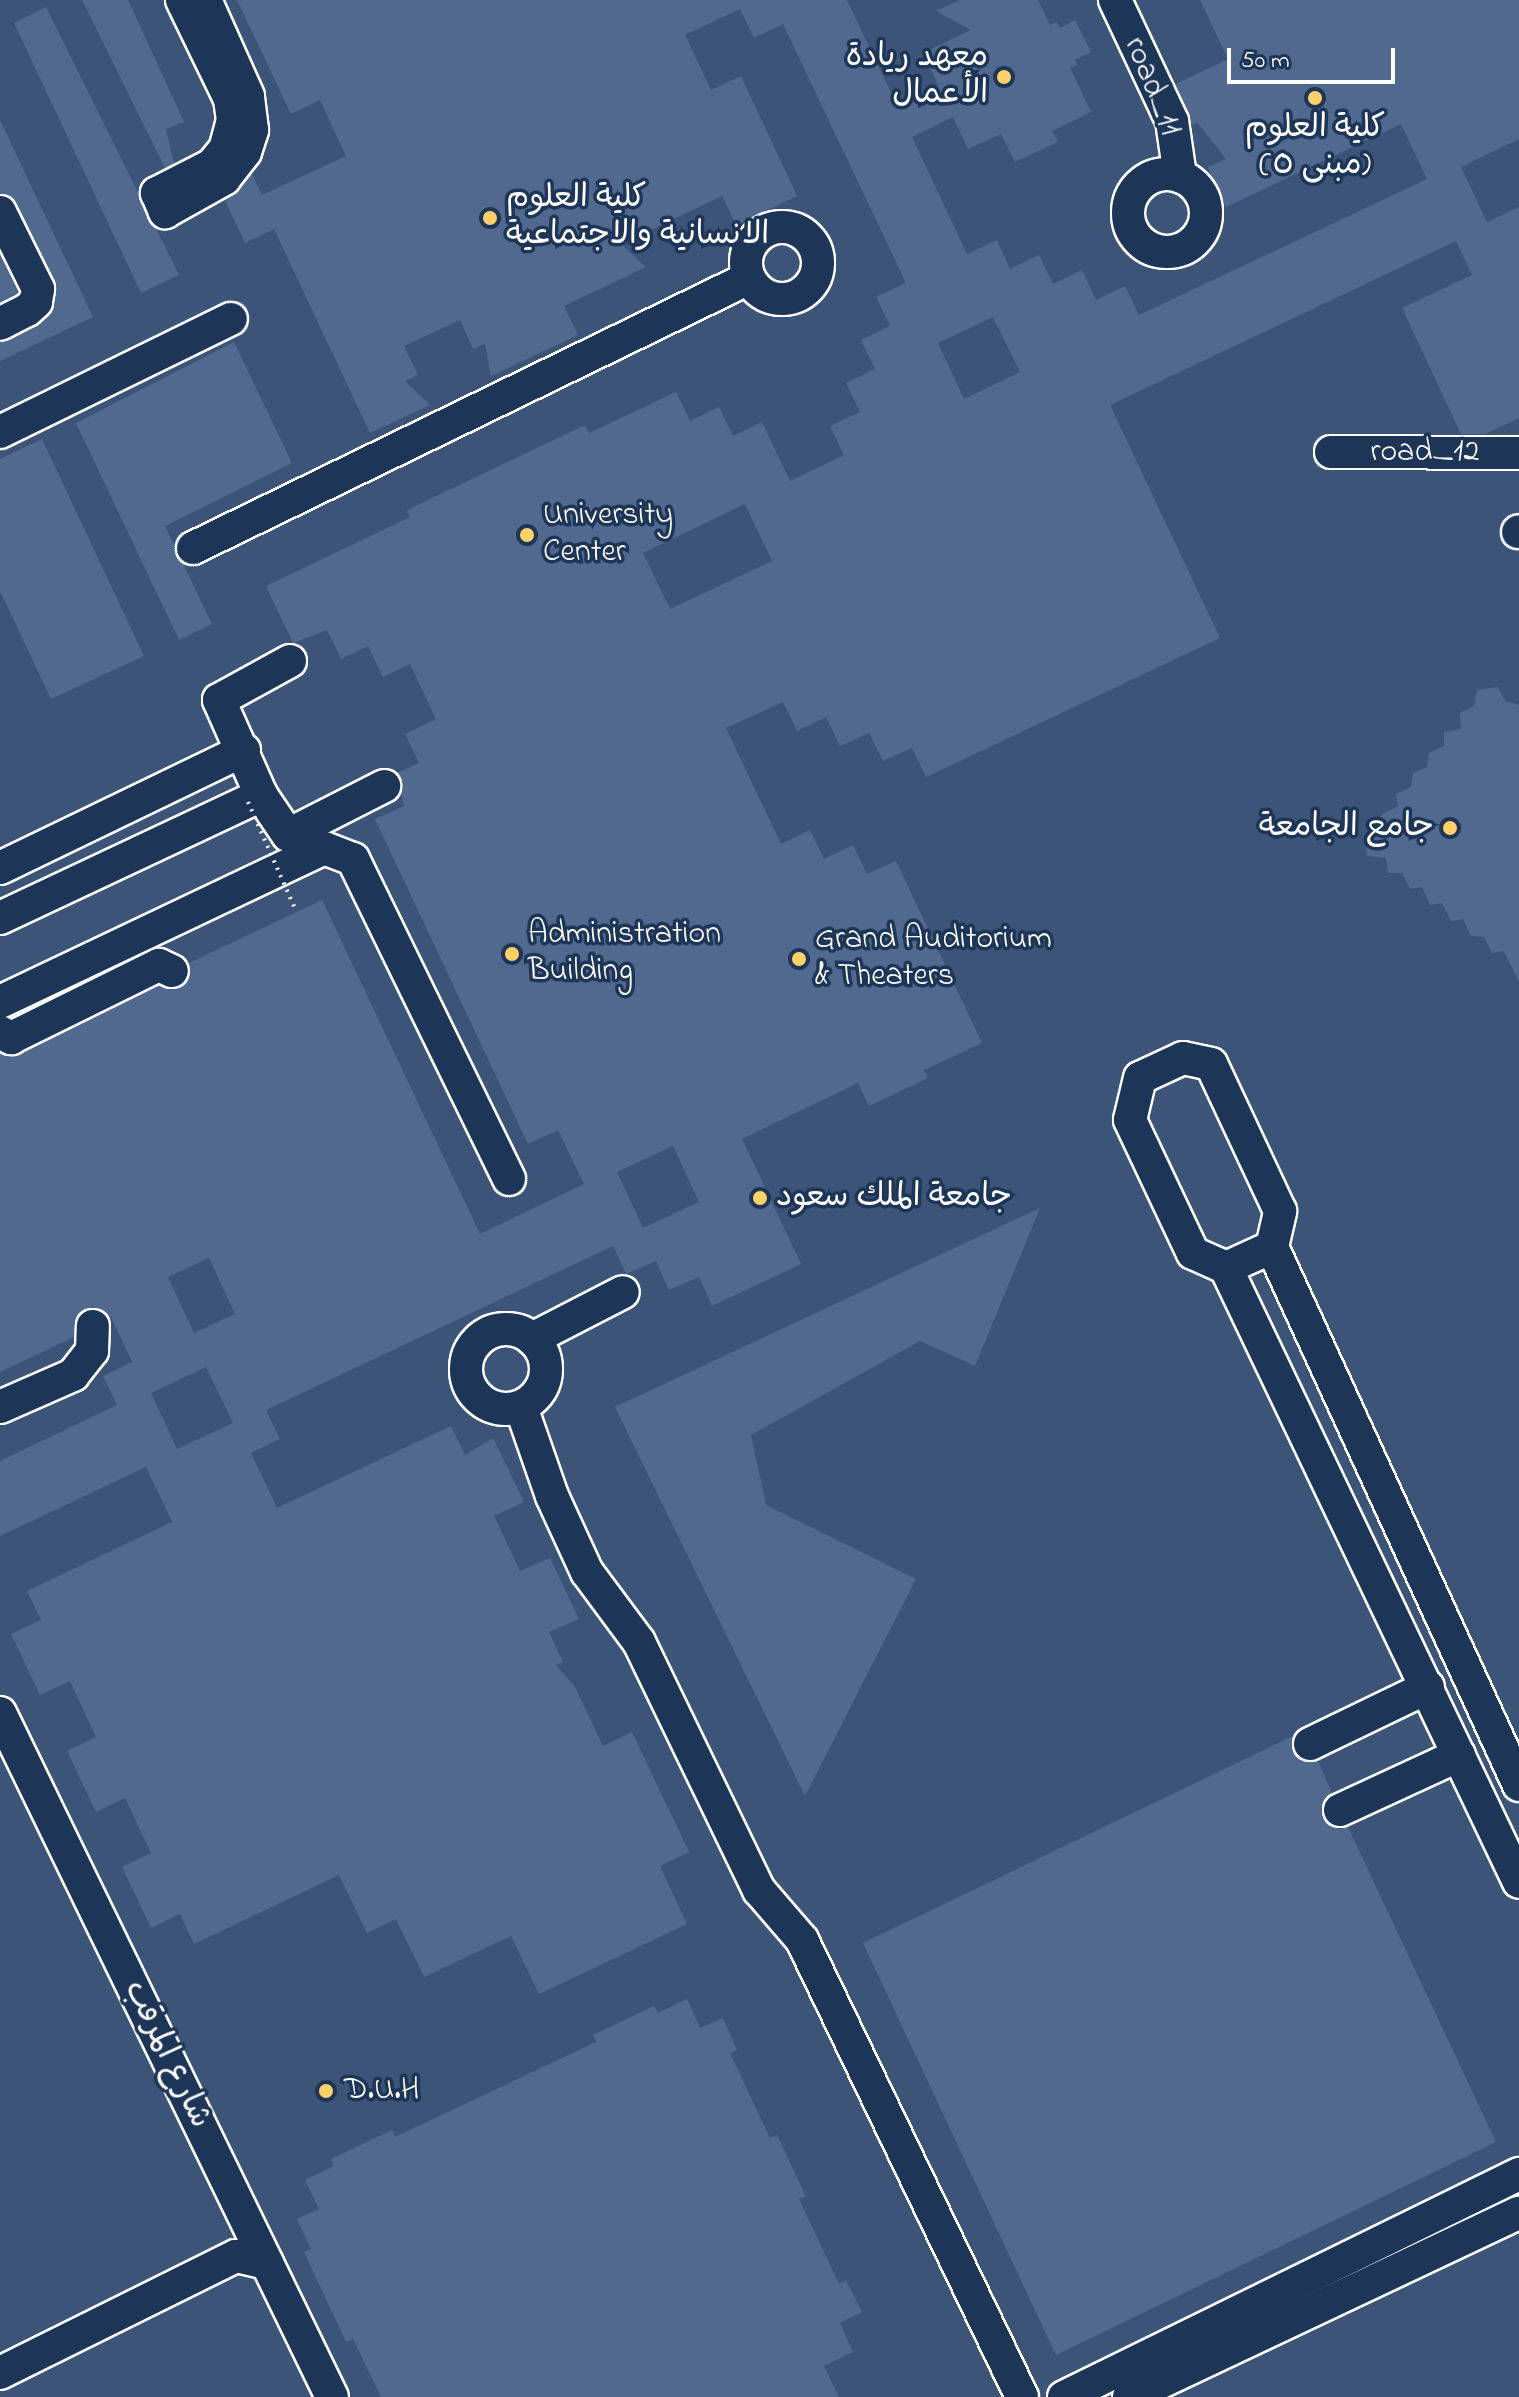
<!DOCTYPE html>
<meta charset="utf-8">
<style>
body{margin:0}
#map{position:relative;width:1519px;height:2397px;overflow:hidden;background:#2d4568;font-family:"Indie Flower","Playpen Sans Arabic",sans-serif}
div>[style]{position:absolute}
.built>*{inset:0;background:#3c5477}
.building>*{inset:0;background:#51698f}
.roads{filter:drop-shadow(2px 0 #fff) drop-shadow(-2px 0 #fff) drop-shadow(0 2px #fff) drop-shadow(0 -2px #fff)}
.minor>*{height:32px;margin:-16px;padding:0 16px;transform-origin:16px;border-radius:16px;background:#1d3557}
.minor>.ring{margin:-16px;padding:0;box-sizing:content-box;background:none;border:32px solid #1d3557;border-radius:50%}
.path-bridge>*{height:4px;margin-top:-2px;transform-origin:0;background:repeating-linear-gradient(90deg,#fff 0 2px,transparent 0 8px)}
.dots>*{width:22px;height:22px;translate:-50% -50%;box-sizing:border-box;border:4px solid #1d3557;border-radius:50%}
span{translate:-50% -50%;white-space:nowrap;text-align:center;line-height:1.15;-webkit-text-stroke:7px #1d3557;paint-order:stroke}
.poi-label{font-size:32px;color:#fff}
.right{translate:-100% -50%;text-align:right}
.left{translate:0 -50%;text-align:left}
.street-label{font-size:32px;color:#fff}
.scale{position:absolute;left:1227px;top:48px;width:168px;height:36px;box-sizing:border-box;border:4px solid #fff;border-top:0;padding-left:10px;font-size:24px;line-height:28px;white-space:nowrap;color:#fff;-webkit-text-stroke:6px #1d3557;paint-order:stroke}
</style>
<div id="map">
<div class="built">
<i style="clip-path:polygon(0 0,1519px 0,1519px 2397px,0 2397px)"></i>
</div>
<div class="building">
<i style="clip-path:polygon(82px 0,128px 0,184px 122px,166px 129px,174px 163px,165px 168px)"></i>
<i style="clip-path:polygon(evenodd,237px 0,847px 0,897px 105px,938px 85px,923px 53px,971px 30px,936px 11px,960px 0,1038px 0,1050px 25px,1057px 22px,1060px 28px,1075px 20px,1091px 52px,1075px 60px,1077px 65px,1070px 68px,1091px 112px,1052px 131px,1058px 142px,1015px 162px,1001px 134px,968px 149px,953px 117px,912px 137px,967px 254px,997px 240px,1010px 269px,1039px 255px,1053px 284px,1082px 270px,1096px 300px,1125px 286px,1139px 315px,1427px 179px,1401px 124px,1226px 207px,1208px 167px,1226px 159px,1197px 122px,1192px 125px,1176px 84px,1228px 59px,1200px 0,1519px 0,1519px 139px,1461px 167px,1487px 222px,1519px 207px,1519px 418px,1485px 434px,1461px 434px,1402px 308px,1472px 275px,1456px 241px,1110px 405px,1220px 638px,926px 777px,912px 748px,883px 761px,869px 733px,840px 746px,826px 717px,797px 731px,783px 702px,726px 728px,781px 844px,810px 830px,824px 859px,853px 845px,867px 874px,896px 861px,982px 1043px,924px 1070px,928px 1078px,869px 1106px,858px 1083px,742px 1139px,801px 1264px,712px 1306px,699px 1277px,669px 1290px,656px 1261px,626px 1274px,613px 1246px,266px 1410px,280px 1439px,251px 1453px,277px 1508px,451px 1426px,465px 1455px,493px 1438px,524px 1502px,494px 1516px,520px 1571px,550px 1558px,579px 1619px,549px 1632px,563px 1662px,556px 1665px,575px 1687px,603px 1746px,632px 1732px,689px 1852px,660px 1866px,687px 1924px,539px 1994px,511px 1936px,424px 1977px,396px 1919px,367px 1933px,339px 1875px,194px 1944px,180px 1914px,151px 1928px,122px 1867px,151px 1853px,125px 1798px,96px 1812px,67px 1751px,96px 1737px,70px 1681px,40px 1695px,11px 1634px,41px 1620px,27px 1591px,172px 1522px,146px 1467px,0 1536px,0 1461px,117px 1405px,103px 1376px,132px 1362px,111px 1317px,93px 1307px,77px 1315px,74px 1337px,0 1372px,0 1054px,19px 1055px,159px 986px,182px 987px,189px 978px,189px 963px,322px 900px,480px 1234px,584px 1184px,558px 1130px,528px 1144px,375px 819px,404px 806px,397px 773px,419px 763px,405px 734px,436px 719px,410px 664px,383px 677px,368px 646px,341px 659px,327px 630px,293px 643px,266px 586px,410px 517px,407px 510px,585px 425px,589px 433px,676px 392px,690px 421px,719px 407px,733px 436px,762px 422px,790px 481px,844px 455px,830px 426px,860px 412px,846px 383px,875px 369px,861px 340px,890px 326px,876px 297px,906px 283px,783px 24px,754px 38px,740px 9px,685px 35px,711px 90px,741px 76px,797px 196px,736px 225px,722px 196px,621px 244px,646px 267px,564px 306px,578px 335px,491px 376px,485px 344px,473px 349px,460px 320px,404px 346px,418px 375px,405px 381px,430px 405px,370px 433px,274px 229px,245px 243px,225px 200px,252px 174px,262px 195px,346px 156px,320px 100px,291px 114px,237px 0,993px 317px,1020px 372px,964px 399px,938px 343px,993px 317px,237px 0,745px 504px,772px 561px,670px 609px,643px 553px,745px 504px,237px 0,673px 1146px,699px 1202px,643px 1228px,617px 1172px,673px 1146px,237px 0,209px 1258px,235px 1314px,194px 1333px,168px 1277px,209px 1258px,237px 0,206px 1367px,233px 1423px,177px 1449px,151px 1393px,206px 1367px)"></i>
<i style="clip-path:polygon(46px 7px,179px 275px,141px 293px,14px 23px)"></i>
<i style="clip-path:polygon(0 120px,93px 317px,0 361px,0 343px,49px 316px,57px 292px,17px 204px,0 193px)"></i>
<i style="clip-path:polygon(0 255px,18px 292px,0 303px)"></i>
<i style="clip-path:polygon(234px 342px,292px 463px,165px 526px,212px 624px,179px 640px,76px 423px)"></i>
<i style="clip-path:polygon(42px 439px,144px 656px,51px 699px,0 591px,0 459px)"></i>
<i style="clip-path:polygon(1498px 687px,1505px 701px,1519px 705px,1519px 982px,1504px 951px,1492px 953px,1484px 937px,1471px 936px,1463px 919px,1451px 921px,1442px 903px,1430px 905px,1422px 887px,1410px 889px,1402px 873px,1388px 873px,1386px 858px,1367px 856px,1365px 835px,1379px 828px,1382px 814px,1398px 806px,1396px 794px,1411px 787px,1413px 773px,1427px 767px,1429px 753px,1444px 746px,1444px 732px,1461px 729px,1460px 713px,1474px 706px,1477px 690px)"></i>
<i style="clip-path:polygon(1040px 1208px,975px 1366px,920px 1341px,751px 1435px,766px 1505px,916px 1579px,805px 1796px,615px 1407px)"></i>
<i style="clip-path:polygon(1293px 1736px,1293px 1752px,1299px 1759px,1318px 1761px,1332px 1793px,1321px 1808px,1323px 1819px,1338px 1829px,1348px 1827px,1496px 2142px,1056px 2355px,863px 1943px)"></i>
<i style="clip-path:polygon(687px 1999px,700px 2028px,723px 2018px,737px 2050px,730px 2053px,770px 2138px,777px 2135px,806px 2196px,799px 2199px,839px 2284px,846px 2280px,862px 2312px,840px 2323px,853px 2352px,824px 2366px,839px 2397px,381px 2397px,353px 2339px,346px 2342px,304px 2252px,311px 2249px,297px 2219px,319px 2209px,305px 2180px,334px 2166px,331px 2159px,392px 2130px,395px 2137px,596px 2042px,593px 2035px,654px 2006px,658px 2013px)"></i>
</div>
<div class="roads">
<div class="minor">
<i style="left:182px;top:0;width:110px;rotate:64.1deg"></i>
<i style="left:230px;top:99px;width:21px;rotate:82deg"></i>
<i style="left:233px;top:120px;width:30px;rotate:105deg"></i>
<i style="left:225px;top:149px;width:21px;rotate:129deg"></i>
<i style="left:212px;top:165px;width:62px;rotate:153deg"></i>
<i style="left:157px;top:193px;width:21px;rotate:67deg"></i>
<i style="left:165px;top:212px;width:68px;rotate:-29.2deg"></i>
<i style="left:224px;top:179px;width:34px;rotate:-52deg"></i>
<i style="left:245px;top:152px;width:23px;rotate:-72deg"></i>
<i style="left:252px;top:130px;width:34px;rotate:-97deg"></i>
<i style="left:248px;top:96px;width:105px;rotate:-114.1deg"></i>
<i style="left:1115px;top:0;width:134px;rotate:64.8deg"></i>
<i style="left:1172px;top:121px;width:56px;rotate:81.7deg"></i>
<i class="ring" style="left:1128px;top:174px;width:46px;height:46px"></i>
<i style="left:0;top:212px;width:86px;rotate:63.7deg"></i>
<i style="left:38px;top:289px;width:13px;rotate:99deg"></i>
<i style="left:36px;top:302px;width:12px;rotate:138deg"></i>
<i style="left:27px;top:310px;width:30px;rotate:153deg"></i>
<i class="ring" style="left:746px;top:227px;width:40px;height:40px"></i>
<i style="left:0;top:432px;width:257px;rotate:-26.1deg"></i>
<i style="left:1331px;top:452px;width:188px;rotate:0.3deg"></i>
<i style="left:1518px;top:532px;width:1px;rotate:-45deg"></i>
<i style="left:193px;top:548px;width:618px;rotate:-25.9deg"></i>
<i style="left:290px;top:661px;width:81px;rotate:151.2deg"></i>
<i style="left:219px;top:700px;width:104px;rotate:66.1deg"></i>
<i style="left:261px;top:795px;width:48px;rotate:56deg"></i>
<i style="left:288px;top:835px;width:108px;rotate:-27deg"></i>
<i style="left:0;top:868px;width:271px;rotate:-25.8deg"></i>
<i style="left:0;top:918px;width:289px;rotate:-25.2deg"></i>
<i style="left:0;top:1002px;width:359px;rotate:-25.4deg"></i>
<i style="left:324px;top:848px;width:31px;rotate:21deg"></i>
<i style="left:353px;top:859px;width:356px;rotate:64deg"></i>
<i style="left:0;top:1032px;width:13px;rotate:29deg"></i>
<i style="left:11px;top:1038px;width:165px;rotate:-26.3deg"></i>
<i style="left:159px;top:965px;width:14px;rotate:25deg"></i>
<i style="left:1272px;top:1247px;width:592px;rotate:65.34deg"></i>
<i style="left:1226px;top:1268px;width:51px;rotate:-24.5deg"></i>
<i style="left:1272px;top:1247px;width:37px;rotate:-77deg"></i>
<i style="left:1280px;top:1211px;width:162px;rotate:-115.1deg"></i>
<i style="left:1211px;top:1064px;width:29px;rotate:-168deg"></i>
<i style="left:1183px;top:1058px;width:47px;rotate:155.1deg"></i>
<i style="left:1140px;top:1078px;width:43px;rotate:103.4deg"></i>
<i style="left:1130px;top:1120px;width:147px;rotate:64.7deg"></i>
<i style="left:1193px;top:1253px;width:36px;rotate:24deg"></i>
<i style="left:1226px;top:1268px;width:680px;rotate:64.49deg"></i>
<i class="ring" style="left:466px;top:1329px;width:48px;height:48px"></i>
<i style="left:532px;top:1339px;width:102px;rotate:-27.3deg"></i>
<i style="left:0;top:1407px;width:80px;rotate:-23.7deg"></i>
<i style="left:73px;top:1375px;width:31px;rotate:-52deg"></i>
<i style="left:92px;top:1351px;width:25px;rotate:-88deg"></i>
<i style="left:521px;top:1407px;width:94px;rotate:70.8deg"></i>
<i style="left:552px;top:1496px;width:84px;rotate:65.3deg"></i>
<i style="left:587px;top:1572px;width:87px;rotate:53.4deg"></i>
<i style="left:639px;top:1642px;width:276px;rotate:64.2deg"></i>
<i style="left:759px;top:1890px;width:66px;rotate:49.3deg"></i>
<i style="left:802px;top:1940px;width:507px;rotate:64.29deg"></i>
<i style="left:0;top:1713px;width:760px;rotate:64.11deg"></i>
<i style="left:1310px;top:1744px;width:131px;rotate:-25.8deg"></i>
<i style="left:1340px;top:1810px;width:131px;rotate:-24.8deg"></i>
<i style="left:0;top:2373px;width:263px;rotate:-26.4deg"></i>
<i style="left:236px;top:2256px;width:32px;rotate:13deg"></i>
<i style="left:1064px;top:2397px;width:507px;rotate:-26.11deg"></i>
<i style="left:1129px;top:2397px;width:431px;rotate:-25.3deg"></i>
</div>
</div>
<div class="path-bridge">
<i style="left:248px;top:802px;width:119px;rotate:66.2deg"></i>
</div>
<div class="dots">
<i style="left:1004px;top:77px;background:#ffd166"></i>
<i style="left:1315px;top:98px;background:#ffd166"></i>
<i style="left:490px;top:218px;background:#ffd166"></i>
<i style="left:527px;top:535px;background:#ffd166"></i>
<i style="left:1450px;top:828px;background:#ffd166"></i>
<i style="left:512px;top:954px;background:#ffd166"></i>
<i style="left:799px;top:959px;background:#ffd166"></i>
<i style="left:760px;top:1198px;background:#ffd166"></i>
<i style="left:326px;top:2091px;background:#ffd166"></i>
</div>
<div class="poi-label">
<span class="right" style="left:988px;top:77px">معهد ريادة<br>الأعمال</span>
<span style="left:1315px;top:148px">كلية العلوم<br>(مبنى ٥)</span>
<span class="left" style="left:506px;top:218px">كلية العلوم<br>الانسانية والاجتماعية</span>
<span class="left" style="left:543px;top:535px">University<br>Center</span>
<span class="right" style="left:1434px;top:828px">جامع الجامعة</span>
<span class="left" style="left:528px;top:954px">Administration<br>Building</span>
<span class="left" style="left:815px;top:959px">Grand Auditorium<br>&amp; Theaters</span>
<span class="left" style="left:776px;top:1198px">جامعة الملك سعود</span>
<span class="left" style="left:344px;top:2091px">D.U.H</span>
</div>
<div class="street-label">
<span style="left:1151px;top:87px;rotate:68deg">road_11</span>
<span style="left:1425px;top:453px">road_12</span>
<span style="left:166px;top:2055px;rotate:64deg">شارع المرقب</span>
</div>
<div class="scale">50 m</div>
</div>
